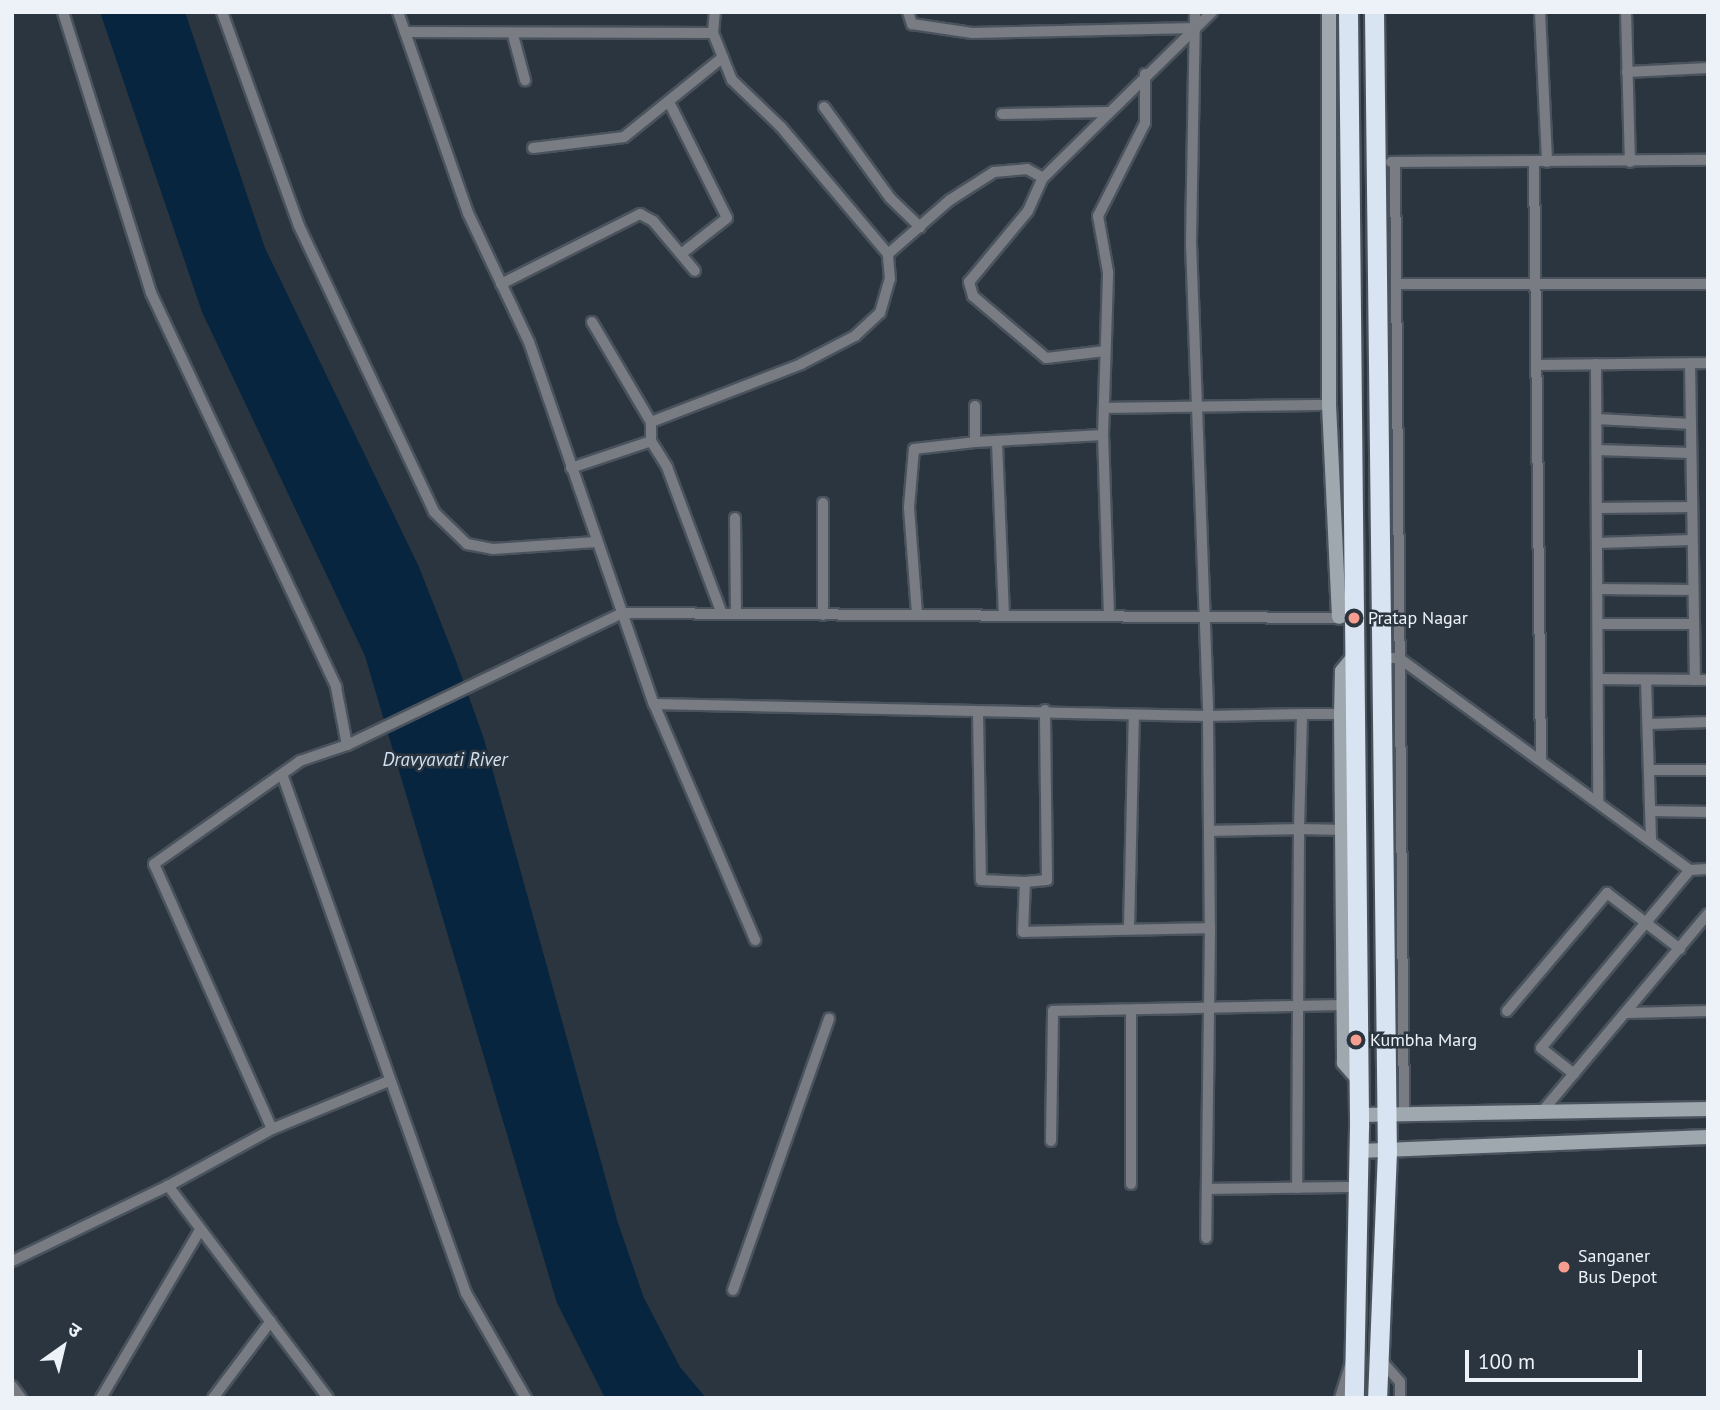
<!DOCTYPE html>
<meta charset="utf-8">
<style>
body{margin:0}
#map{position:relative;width:1720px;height:1410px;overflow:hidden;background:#2b353f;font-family:"PT Sans","Noto Sans Devanagari",sans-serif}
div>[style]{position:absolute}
.water>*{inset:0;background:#07253f}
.roads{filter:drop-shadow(2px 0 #4a535d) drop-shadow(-2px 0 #4a535d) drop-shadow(0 2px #4a535d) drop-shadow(0 -2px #4a535d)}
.street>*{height:10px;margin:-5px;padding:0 5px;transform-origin:5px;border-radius:5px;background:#797d83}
.secondary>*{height:14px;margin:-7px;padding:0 7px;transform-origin:7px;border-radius:7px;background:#9fa7af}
.highway>*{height:19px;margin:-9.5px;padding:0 9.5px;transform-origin:9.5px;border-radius:9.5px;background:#d8e4f1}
.dots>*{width:19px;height:19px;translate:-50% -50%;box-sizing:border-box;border:4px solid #2b353f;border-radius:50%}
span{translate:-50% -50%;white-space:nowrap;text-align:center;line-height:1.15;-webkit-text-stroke:5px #2b353f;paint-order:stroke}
.poi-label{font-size:18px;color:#ecf2f8}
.left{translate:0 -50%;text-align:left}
.water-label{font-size:19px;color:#d2e1f0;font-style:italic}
.frame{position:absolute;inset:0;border:14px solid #ecf2f8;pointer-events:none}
.north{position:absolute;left:28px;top:1312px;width:70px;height:70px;-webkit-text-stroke:5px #2b353f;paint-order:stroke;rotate:34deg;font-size:19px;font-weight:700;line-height:28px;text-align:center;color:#ecf2f8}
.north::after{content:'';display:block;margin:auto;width:24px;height:32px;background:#ecf2f8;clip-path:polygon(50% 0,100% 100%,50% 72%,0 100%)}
.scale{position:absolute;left:1465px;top:1350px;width:177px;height:32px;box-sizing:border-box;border:4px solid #ecf2f8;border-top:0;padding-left:9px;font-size:21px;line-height:24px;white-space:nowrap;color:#ecf2f8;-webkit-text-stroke:5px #2b353f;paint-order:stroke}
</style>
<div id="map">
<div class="water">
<i style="clip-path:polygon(100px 12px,185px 12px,265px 248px,419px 567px,456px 661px,484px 739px,618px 1223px,644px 1298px,680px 1367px,706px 1398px,605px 1398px,557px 1303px,365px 656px,202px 312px)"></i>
</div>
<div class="roads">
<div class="street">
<i style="left:63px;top:12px;width:294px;rotate:72.6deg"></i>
<i style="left:151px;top:293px;width:435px;rotate:64.8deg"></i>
<i style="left:336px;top:687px;width:59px;rotate:79.3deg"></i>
<i style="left:222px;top:12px;width:227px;rotate:70.2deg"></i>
<i style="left:299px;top:226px;width:316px;rotate:64.7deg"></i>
<i style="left:434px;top:512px;width:46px;rotate:44.1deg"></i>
<i style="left:467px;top:544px;width:26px;rotate:11deg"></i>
<i style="left:493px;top:549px;width:103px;rotate:-3.9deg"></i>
<i style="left:398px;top:12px;width:213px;rotate:70.8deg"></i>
<i style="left:468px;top:213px;width:143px;rotate:64.7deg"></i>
<i style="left:529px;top:342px;width:383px;rotate:71deg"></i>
<i style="left:654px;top:704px;width:257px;rotate:66.8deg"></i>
<i style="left:908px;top:12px;width:13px;rotate:72deg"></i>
<i style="left:912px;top:24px;width:61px;rotate:8.5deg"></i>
<i style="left:972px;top:33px;width:223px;rotate:-1.3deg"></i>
<i style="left:1195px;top:12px;width:231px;rotate:91deg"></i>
<i style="left:1191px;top:243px;width:473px;rotate:87.9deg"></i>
<i style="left:1208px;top:716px;width:94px;rotate:-1.2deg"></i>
<i style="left:1302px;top:714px;width:115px;rotate:91.5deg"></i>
<i style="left:1299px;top:829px;width:47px;rotate:1.2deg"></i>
<i style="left:1540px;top:12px;width:150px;rotate:87.3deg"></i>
<i style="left:1626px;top:12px;width:150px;rotate:88.5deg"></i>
<i style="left:405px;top:32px;width:308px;rotate:0.2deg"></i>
<i style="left:713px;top:33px;width:21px;rotate:-85deg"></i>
<i style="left:513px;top:35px;width:47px;rotate:75.1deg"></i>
<i style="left:1627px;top:72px;width:81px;rotate:-2.8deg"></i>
<i style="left:670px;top:104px;width:127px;rotate:63.4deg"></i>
<i style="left:727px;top:218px;width:58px;rotate:142deg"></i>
<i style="left:824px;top:107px;width:112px;rotate:54deg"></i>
<i style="left:890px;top:198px;width:42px;rotate:44deg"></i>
<i style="left:1002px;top:114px;width:106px;rotate:-1.1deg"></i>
<i style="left:533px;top:148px;width:92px;rotate:-6.9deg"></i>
<i style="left:624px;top:137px;width:127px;rotate:-38.9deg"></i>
<i style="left:1391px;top:162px;width:317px;rotate:-0.4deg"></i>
<i style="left:1395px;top:162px;width:953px;rotate:89.46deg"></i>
<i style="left:1534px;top:162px;width:598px;rotate:89.33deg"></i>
<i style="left:888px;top:254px;width:82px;rotate:-41.1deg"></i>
<i style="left:950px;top:200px;width:52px;rotate:-32.5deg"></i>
<i style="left:994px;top:172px;width:33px;rotate:-5deg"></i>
<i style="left:1027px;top:169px;width:18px;rotate:29deg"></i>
<i style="left:501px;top:284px;width:156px;rotate:-26.7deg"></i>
<i style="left:640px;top:214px;width:15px;rotate:28deg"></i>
<i style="left:653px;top:221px;width:65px;rotate:50deg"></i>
<i style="left:1396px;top:284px;width:312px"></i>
<i style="left:592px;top:322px;width:116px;rotate:59.5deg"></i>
<i style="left:1105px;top:351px;width:59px;rotate:173.2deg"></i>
<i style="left:1046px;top:358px;width:96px;rotate:-139.7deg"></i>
<i style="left:973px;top:296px;width:15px;rotate:-106deg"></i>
<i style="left:969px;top:282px;width:92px;rotate:-50.3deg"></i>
<i style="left:1028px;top:211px;width:36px;rotate:-66deg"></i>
<i style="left:1043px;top:178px;width:237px;rotate:-44.5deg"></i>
<i style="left:1690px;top:363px;width:317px;rotate:89.1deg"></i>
<i style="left:1596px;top:364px;width:437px;rotate:89.7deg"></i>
<i style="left:1539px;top:365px;width:169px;rotate:-0.7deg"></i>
<i style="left:1105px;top:408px;width:224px;rotate:-0.8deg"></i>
<i style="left:1597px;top:419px;width:94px;rotate:3deg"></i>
<i style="left:651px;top:441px;width:31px;rotate:58deg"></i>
<i style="left:667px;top:467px;width:157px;rotate:69.5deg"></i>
<i style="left:975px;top:442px;width:128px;rotate:-3.1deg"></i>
<i style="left:997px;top:442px;width:173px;rotate:87.7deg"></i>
<i style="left:1597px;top:450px;width:94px;rotate:1.8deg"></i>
<i style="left:571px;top:468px;width:84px;rotate:-18.6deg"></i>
<i style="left:651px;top:441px;width:19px;rotate:-90deg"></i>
<i style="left:651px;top:422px;width:161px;rotate:-21.1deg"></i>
<i style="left:801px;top:364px;width:61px;rotate:-27.4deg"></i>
<i style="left:855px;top:336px;width:34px;rotate:-43deg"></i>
<i style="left:880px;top:313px;width:35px;rotate:-74deg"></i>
<i style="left:890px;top:279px;width:25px;rotate:-95deg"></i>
<i style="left:888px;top:254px;width:166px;rotate:-130.1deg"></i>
<i style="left:781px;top:127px;width:68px;rotate:-136.2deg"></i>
<i style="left:732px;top:80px;width:51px;rotate:-112deg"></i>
<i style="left:823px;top:503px;width:112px;rotate:90deg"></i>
<i style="left:1597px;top:508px;width:95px;rotate:-0.6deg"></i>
<i style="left:735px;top:518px;width:96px;rotate:89.4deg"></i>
<i style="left:1597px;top:543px;width:95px;rotate:-1.8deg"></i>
<i style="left:1597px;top:589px;width:96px;rotate:0.6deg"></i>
<i style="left:917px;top:614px;width:107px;rotate:-94.3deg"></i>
<i style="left:909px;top:507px;width:58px;rotate:-85.1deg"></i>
<i style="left:914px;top:449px;width:61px;rotate:-6.5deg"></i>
<i style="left:975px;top:442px;width:36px;rotate:-90deg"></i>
<i style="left:1109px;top:615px;width:180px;rotate:-91.9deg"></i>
<i style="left:1103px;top:435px;width:163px;rotate:-88.2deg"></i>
<i style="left:1108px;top:272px;width:57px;rotate:-100.1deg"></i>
<i style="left:1098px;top:216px;width:104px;rotate:-63.2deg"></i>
<i style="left:1145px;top:123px;width:49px;rotate:-90deg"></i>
<i style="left:1598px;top:624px;width:96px"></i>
<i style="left:1380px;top:658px;width:19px"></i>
<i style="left:1399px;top:658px;width:360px;rotate:36.1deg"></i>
<i style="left:1690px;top:870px;width:18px;rotate:-3deg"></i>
<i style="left:1598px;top:679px;width:110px;rotate:0.5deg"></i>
<i style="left:1646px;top:680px;width:159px;rotate:88.2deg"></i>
<i style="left:654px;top:704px;width:554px;rotate:1.24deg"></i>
<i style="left:1208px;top:716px;width:212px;rotate:89.5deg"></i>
<i style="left:978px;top:713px;width:167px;rotate:89deg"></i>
<i style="left:981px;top:880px;width:44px;rotate:2.6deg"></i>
<i style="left:1025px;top:882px;width:22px;rotate:-5deg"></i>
<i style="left:1047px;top:880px;width:170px;rotate:-90.7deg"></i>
<i style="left:1302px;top:714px;width:44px"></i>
<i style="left:1650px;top:724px;width:58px;rotate:-2deg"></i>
<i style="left:1651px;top:770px;width:57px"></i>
<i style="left:282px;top:774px;width:551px;rotate:70.48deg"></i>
<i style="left:466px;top:1293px;width:121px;rotate:60.3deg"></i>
<i style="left:1651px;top:811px;width:57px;rotate:1deg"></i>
<i style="left:1211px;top:831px;width:88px;rotate:-1.3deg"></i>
<i style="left:1299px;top:829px;width:359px;rotate:90.3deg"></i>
<i style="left:1025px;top:882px;width:50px;rotate:92.3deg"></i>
<i style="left:1023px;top:932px;width:187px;rotate:-1.2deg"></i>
<i style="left:1210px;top:928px;width:310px;rotate:90.7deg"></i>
<i style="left:1129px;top:929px;width:213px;rotate:-88.7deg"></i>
<i style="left:1507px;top:1011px;width:155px;rotate:-49.7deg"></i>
<i style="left:1607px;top:893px;width:92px;rotate:37.5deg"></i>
<i style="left:1627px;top:1013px;width:81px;rotate:-1.4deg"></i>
<i style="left:1574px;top:1074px;width:42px;rotate:-141.8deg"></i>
<i style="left:1541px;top:1048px;width:232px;rotate:-50.1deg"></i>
<i style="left:1540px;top:1114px;width:261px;rotate:-50deg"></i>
<i style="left:272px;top:1129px;width:126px;rotate:-22.3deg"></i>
<i style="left:1051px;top:1141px;width:130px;rotate:-89.1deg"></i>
<i style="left:1053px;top:1011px;width:297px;rotate:-1.2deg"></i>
<i style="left:1131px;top:1184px;width:173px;rotate:-90deg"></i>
<i style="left:1208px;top:1189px;width:150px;rotate:-0.8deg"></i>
<i style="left:12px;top:1261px;width:173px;rotate:-25.7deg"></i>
<i style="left:733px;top:1290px;width:288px;rotate:-70.5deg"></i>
<i style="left:1380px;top:1359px;width:30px;rotate:49deg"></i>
<i style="left:1400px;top:1382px;width:16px;rotate:90deg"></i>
<i style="left:12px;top:1386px;width:15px;rotate:53deg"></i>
<i style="left:101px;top:1398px;width:195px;rotate:-59.5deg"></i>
<i style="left:213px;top:1398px;width:96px;rotate:-53deg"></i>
<i style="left:328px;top:1398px;width:266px;rotate:-127deg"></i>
<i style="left:168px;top:1186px;width:119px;rotate:-28.7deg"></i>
<i style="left:272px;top:1129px;width:290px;rotate:-114deg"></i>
<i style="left:154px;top:864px;width:179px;rotate:-35.2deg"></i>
<i style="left:300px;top:761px;width:50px;rotate:-18.8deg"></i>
<i style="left:347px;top:745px;width:305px;rotate:-25.6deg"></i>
<i style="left:622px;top:613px;width:721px;rotate:0.4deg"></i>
<i style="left:1340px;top:1398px;width:38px;rotate:-73deg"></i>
</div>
<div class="secondary">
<i style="left:1329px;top:12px;width:393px;rotate:90deg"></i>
<i style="left:1329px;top:405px;width:212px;rotate:87.3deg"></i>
<i style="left:1355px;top:655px;width:21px;rotate:129deg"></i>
<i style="left:1342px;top:671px;width:43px;rotate:91.3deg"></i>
<i style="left:1341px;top:714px;width:349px;rotate:89.5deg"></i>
<i style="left:1344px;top:1063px;width:20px;rotate:49deg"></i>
<i style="left:1359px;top:1115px;width:349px;rotate:-1deg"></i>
<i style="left:1359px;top:1151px;width:349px;rotate:-2.3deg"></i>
</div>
<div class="highway">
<i style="left:1348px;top:12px;width:1115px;rotate:89.43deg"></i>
<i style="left:1359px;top:1127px;width:271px;rotate:91.1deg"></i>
<i style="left:1374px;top:12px;width:1139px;rotate:89.35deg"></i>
<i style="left:1387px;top:1151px;width:247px;rotate:92.3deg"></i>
</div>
</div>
<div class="dots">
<i style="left:1354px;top:618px;background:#f59d8e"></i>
<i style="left:1356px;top:1040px;background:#f59d8e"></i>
<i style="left:1564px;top:1267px;background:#f59d8e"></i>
</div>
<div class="poi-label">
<span class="left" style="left:1368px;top:618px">Pratap Nagar</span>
<span class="left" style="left:1370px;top:1040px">Kumbha Marg</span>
<span class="left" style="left:1578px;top:1267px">Sanganer<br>Bus Depot</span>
</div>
<div class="water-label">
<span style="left:445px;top:760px">Dravyavati River</span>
</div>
<div class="frame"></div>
<div class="north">उ</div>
<div class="scale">100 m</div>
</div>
